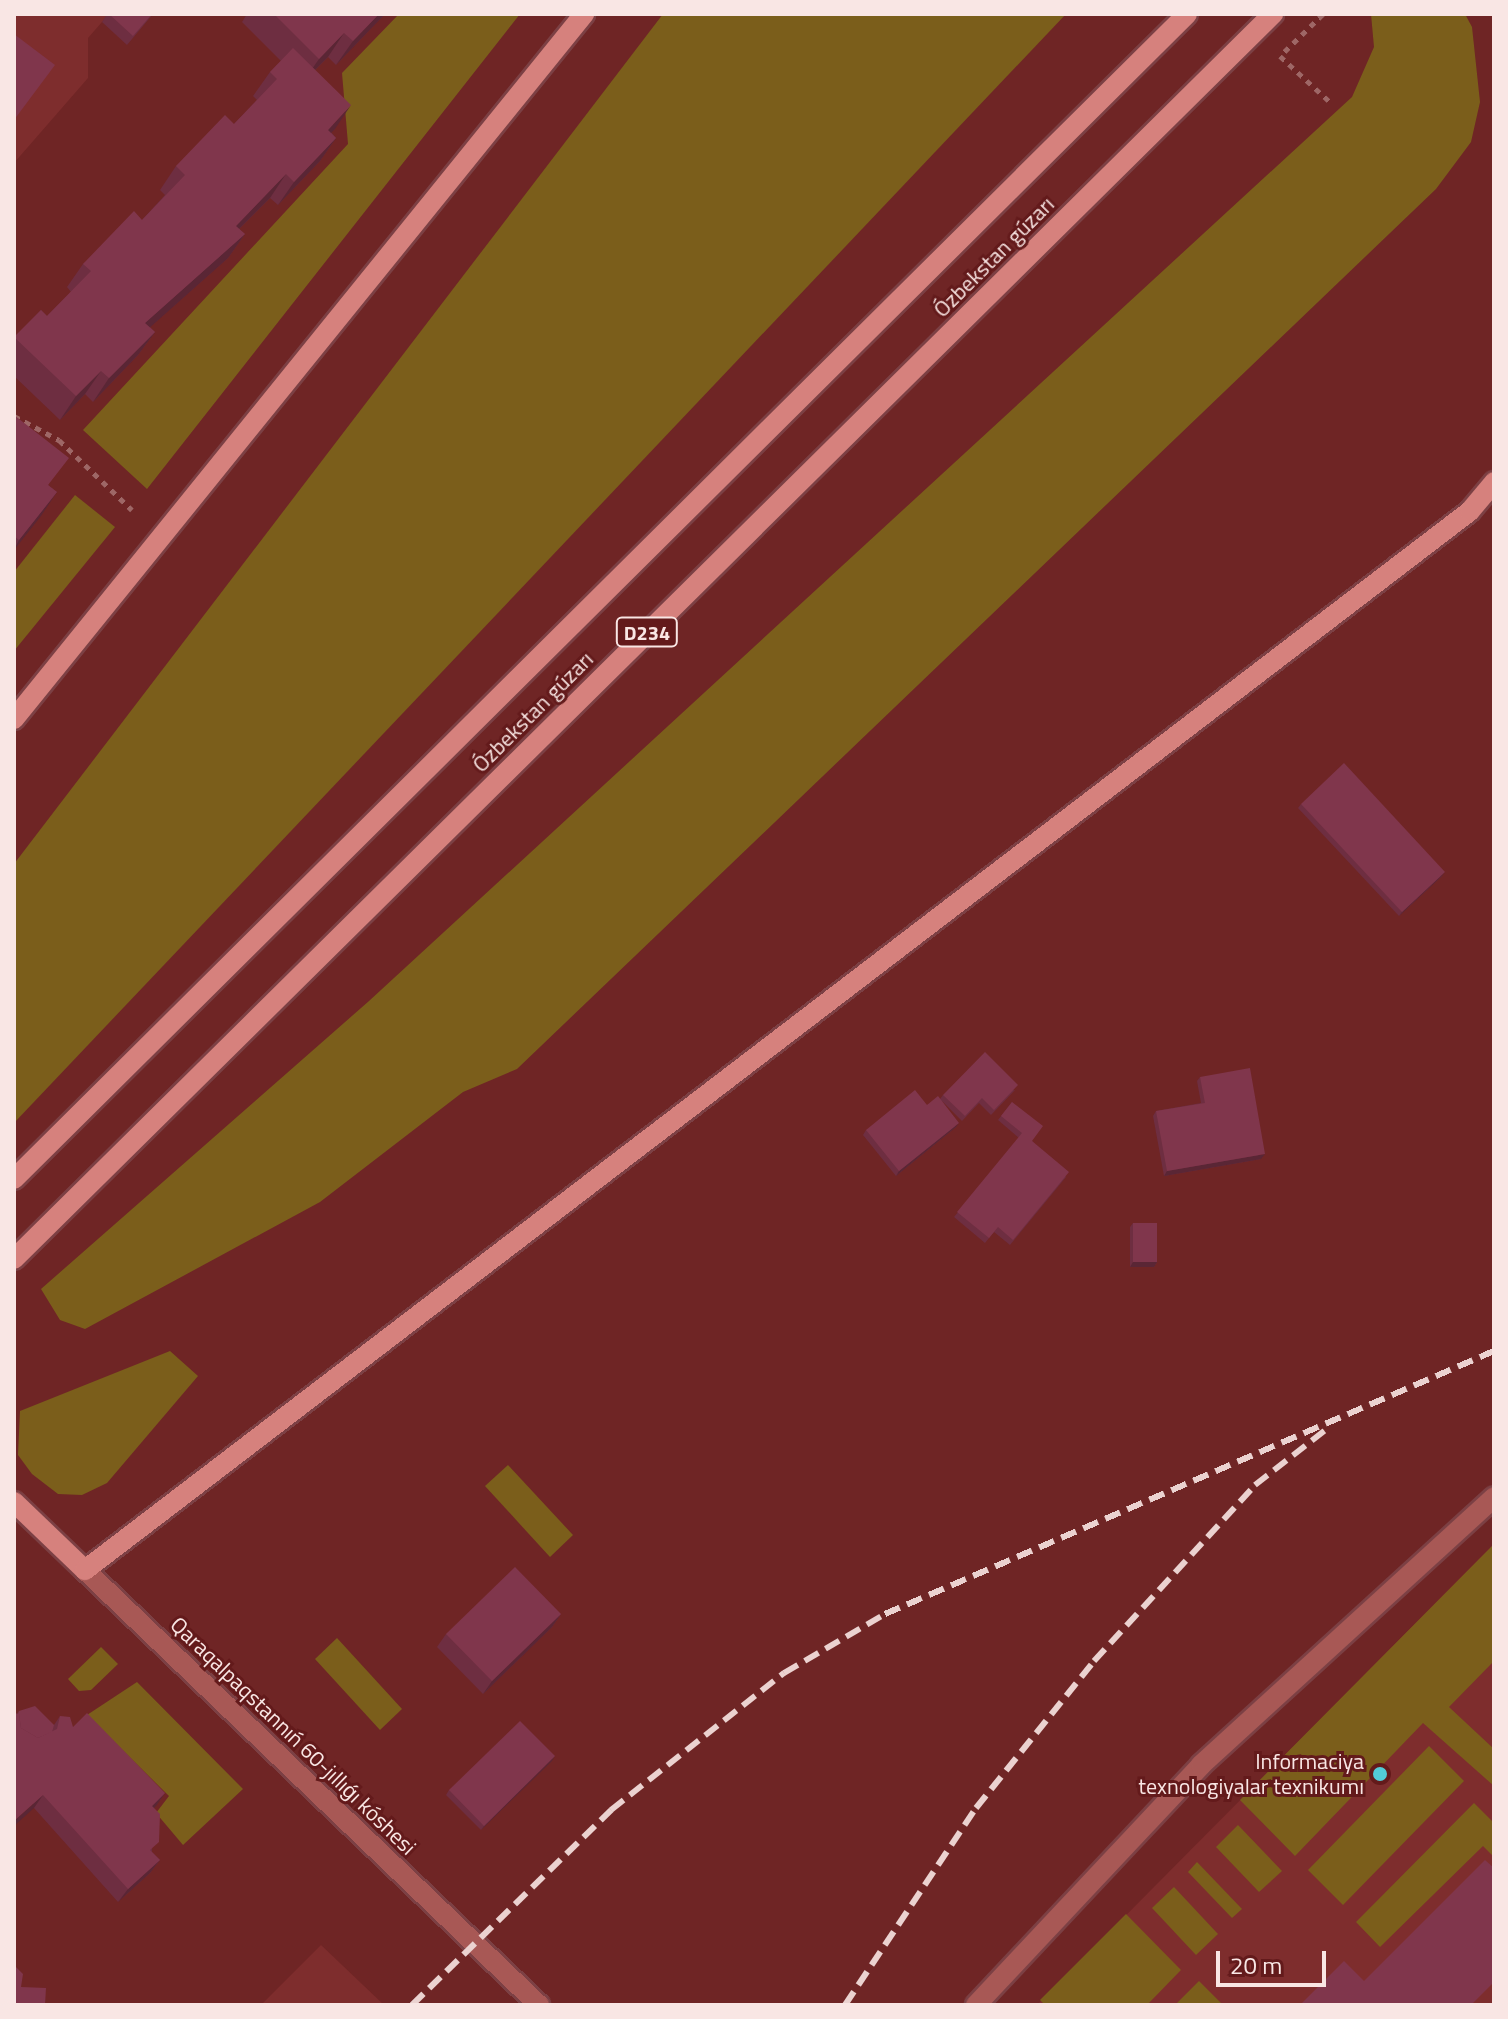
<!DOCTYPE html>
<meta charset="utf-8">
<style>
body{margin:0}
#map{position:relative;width:1508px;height:2019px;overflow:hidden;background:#6f2525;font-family:"Titillium Web",sans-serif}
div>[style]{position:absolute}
.built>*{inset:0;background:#7e2d2d}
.green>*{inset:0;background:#7b5e1b}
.path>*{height:5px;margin-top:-2.5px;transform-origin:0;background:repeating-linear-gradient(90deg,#9e6766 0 6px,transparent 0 12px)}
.roads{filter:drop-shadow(2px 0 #7c4044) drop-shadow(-2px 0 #7c4044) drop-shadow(0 2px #7c4044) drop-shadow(0 -2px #7c4044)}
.minor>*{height:20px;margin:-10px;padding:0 10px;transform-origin:10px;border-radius:10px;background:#a85855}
.major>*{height:20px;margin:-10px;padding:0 10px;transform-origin:10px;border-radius:10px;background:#d6817d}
.rail>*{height:6px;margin-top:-3px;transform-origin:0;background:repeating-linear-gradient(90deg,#ebd2d0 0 16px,transparent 0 24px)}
.wall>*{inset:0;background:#6e2e41}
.shaded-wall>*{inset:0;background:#5a2635}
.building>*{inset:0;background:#80364c}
.dots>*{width:22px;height:22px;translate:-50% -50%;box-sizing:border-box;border:4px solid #631a1b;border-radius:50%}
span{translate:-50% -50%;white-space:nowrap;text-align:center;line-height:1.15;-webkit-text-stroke:6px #631a1b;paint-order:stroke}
.shield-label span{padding:2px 6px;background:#631a1b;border:2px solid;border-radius:6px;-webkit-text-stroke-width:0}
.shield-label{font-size:20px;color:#f9e6e4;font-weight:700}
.street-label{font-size:22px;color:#f9e6e4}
.poi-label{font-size:22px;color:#f9e6e4}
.right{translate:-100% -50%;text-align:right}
.frame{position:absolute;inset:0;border:16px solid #f9e6e4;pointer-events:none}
.scale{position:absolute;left:1216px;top:1951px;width:110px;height:36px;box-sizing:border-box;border:4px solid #f9e6e4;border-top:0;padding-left:10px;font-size:24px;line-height:28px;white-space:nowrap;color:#f9e6e4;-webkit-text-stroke:6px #631a1b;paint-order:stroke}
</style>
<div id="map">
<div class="built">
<i style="clip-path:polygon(14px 14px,109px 14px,88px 38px,88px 78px,14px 163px)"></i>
<i style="clip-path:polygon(1494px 1544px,1494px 2005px,1037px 2005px)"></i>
<i style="clip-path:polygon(321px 1945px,384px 2005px,261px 2005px)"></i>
</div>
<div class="green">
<i style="clip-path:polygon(399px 14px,520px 14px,147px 489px,83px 430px,348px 144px,342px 73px)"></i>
<i style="clip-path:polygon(663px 14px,1066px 14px,14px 1123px,14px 864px)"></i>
<i style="clip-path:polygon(1371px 14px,1465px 14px,1472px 27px,1480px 102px,1471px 142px,1436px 189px,517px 1069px,463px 1092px,320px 1202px,85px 1329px,60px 1320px,41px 1289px,369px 1001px,1352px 97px,1374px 47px)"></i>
<i style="clip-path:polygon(75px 495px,115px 527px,14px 651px,14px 572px)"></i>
<i style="clip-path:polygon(170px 1351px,198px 1376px,107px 1483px,82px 1495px,58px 1494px,32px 1474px,18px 1455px,20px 1411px)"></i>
<i style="clip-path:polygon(508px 1465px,573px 1535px,550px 1557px,485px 1486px)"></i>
<i style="clip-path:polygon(1494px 1544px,1494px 1661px,1449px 1707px,1494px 1749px,1494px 1786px,1423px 1723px,1295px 1856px,1240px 1800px)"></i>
<i style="clip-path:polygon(337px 1638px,402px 1709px,380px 1730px,315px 1659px)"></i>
<i style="clip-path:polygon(101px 1647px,118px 1664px,91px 1690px,79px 1691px,68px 1679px)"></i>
<i style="clip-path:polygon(137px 1682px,243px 1789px,183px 1845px,156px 1813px,169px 1796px,87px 1715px)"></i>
<i style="clip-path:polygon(1429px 1746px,1464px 1781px,1343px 1905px,1308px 1870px)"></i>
<i style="clip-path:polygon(1474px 1803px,1494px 1823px,1494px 1857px,1483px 1846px,1380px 1947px,1356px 1922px)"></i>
<i style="clip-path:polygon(1238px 1825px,1282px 1871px,1259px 1892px,1216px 1847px)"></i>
<i style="clip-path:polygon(1197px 1862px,1242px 1909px,1232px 1918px,1188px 1872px)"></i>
<i style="clip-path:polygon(1174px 1887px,1218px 1934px,1196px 1955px,1152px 1908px)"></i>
<i style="clip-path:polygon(1126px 1914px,1181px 1970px,1147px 2005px,1045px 2005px,1040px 2000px)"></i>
<i style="clip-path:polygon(1199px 1981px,1223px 2005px,1175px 2005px)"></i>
</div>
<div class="path">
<i style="left:1323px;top:14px;width:60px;rotate:135.7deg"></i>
<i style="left:1280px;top:56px;width:68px;rotate:42.6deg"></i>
<i style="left:14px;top:416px;width:51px;rotate:28.1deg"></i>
<i style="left:59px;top:440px;width:101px;rotate:43.8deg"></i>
</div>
<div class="roads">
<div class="minor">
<i style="left:85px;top:1570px;width:629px;rotate:43.78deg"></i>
<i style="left:976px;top:2005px;width:329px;rotate:-46.8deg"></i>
<i style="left:1201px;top:1765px;width:397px;rotate:-42.4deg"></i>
</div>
<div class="major">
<i style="left:14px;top:719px;width:907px;rotate:-51.04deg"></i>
<i style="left:14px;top:1179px;width:1653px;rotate:-44.8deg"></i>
<i style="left:14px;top:1259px;width:1771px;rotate:-44.68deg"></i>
<i style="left:14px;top:1502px;width:98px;rotate:43.8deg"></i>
<i style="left:85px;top:1570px;width:1743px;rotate:-37.4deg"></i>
<i style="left:1470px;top:511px;width:38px;rotate:-50deg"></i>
</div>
</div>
<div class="rail">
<i style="left:412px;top:2005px;width:279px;rotate:-44.4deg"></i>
<i style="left:611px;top:1810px;width:221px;rotate:-38.4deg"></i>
<i style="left:784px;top:1673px;width:117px;rotate:-30.3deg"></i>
<i style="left:885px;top:1614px;width:663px;rotate:-23.36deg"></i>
<i style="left:845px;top:2005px;width:237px;rotate:-56.4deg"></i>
<i style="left:976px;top:1808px;width:189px;rotate:-51.2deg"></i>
<i style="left:1094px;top:1661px;width:239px;rotate:-47.5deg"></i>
<i style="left:1255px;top:1485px;width:93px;rotate:-38deg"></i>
</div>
<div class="wall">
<i style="clip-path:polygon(107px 14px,153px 14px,127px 45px,102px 22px)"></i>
<i style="clip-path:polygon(247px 14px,385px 14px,336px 65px,328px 57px,315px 70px,335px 129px,331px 132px,336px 138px,320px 161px,278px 205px,270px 198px,239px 229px,245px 234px,228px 258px,150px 327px,155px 332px,138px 355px,93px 402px,85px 394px,60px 420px,14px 376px,14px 338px,41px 310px,47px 316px,71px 292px,67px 287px,83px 264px,142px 220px,165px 195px,160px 190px,176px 166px,234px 124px,257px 100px,253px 96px,270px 72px,281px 61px,242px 22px)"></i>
<i style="clip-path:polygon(14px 415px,49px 486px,57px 492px,14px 550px)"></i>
<i style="clip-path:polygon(1301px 804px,1442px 876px,1399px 916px,1298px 808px)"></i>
<i style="clip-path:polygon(1200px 1077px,1261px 1159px,1164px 1176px,1153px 1116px,1156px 1111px,1201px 1103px,1197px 1081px)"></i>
<i style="clip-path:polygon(1015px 1090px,991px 1115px,979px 1103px,962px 1121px,942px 1101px,956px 1127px,896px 1176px,863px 1135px,866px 1130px,927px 1105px,940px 1099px,943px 1095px)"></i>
<i style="clip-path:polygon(1012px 1102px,1032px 1141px,1066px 1177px,1010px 1245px,994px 1232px,985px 1243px,954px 1217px,1019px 1138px,998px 1120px)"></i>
<i style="clip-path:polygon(1133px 1223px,1157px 1262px,1154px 1267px,1130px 1267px,1130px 1227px)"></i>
<i style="clip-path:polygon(561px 1614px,552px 1627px,483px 1694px,437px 1647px,446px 1634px)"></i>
<i style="clip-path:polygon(19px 1711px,54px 1725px,60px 1716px,73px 1727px,165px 1793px,154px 1808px,152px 1852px,160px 1860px,150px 1873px,118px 1902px,34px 1808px,17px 1714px)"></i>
<i style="clip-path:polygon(555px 1756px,481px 1830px,446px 1795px,449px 1790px)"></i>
</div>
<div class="shaded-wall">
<i style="clip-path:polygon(379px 14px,385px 14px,336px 65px,353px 41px)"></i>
<i style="clip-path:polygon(344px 33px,328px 57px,303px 82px,319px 59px)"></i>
<i style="clip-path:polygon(351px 105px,335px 129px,311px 153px,328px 130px)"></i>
<i style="clip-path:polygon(336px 138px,320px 161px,278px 205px,294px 182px)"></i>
<i style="clip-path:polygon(286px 174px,270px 198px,219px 249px,236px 226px)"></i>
<i style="clip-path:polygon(245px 234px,228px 258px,129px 346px,145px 323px)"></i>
<i style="clip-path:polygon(155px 332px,138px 355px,93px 402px,109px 378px)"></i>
<i style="clip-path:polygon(101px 371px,85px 394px,60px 420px,76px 396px)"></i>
<i style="clip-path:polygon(57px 492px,41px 516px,14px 550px,19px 540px)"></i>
<i style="clip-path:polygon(1445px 872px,1442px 876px,1399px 916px,1402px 912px)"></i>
<i style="clip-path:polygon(959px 1123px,956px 1127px,896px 1176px,899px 1171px)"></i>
<i style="clip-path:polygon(1265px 1154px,1261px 1159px,1164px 1176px,1167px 1171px)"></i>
<i style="clip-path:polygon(1133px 1262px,1157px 1262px,1154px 1267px,1130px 1267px)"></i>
<i style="clip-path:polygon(561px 1614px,552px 1627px,483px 1694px,492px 1681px)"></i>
<i style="clip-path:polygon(555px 1756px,552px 1761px,481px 1830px,484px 1826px)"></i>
<i style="clip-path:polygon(165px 1793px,156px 1806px,143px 1819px,152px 1806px)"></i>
<i style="clip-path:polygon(43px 1795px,34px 1808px,14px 1826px,14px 1821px)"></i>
<i style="clip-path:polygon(160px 1860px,150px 1873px,118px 1902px,128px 1889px)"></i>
</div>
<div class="building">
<i style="clip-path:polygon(109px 14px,152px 14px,133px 36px)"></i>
<i style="clip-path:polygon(274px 14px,379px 14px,353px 41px,344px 33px,319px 59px)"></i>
<i style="clip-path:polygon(14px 34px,55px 65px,14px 120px)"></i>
<i style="clip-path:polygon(293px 48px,351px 105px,328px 130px,336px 138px,294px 182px,286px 174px,236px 226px,245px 234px,145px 323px,155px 332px,109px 378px,101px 371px,76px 396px,14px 337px,41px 310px,47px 316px,91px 271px,83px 264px,134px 211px,142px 220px,185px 175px,176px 166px,225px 115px,234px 124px,277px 79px,270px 72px)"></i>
<i style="clip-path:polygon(14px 415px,69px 458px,48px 485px,57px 492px,19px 540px,14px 536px)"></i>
<i style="clip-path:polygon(1344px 763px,1445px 872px,1402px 912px,1301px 804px)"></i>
<i style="clip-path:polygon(985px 1052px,1018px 1085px,994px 1110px,982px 1098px,965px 1116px,943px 1095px)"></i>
<i style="clip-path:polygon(1250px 1068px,1265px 1154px,1167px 1171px,1156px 1111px,1205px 1103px,1200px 1077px)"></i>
<i style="clip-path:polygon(915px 1090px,927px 1105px,938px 1096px,959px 1123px,899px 1171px,866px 1130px)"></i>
<i style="clip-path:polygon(1012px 1102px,1043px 1126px,1032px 1141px,1069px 1172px,1013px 1240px,998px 1227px,989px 1238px,957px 1212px,1022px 1133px,1001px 1116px)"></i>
<i style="clip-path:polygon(1133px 1223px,1157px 1223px,1157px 1262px,1133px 1262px)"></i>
<i style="clip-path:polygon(515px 1567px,561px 1614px,492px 1681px,446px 1634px)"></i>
<i style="clip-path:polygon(35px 1706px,54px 1725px,52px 1732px,38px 1738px,21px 1728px,19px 1714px,18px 1714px,19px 1711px)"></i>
<i style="clip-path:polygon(14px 1713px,19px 1714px,21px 1728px,38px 1738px,57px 1729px,60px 1716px,70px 1717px,73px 1727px,87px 1713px,165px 1793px,152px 1806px,160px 1814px,159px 1842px,150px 1850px,160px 1860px,128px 1889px,43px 1795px,14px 1821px)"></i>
<i style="clip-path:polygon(520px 1721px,555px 1756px,484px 1826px,449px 1790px)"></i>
<i style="clip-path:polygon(1485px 1860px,1494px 1868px,1494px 1982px,1471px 2005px,1300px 2005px,1344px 1961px,1364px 1981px)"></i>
<i style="clip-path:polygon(14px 1965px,23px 1974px,21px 1987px,46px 1988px,45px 2005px,14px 2005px)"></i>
</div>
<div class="dots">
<i style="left:1380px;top:1774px;background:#52cbd7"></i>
</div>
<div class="shield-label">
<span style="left:647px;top:632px">D234</span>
</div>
<div class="street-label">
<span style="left:994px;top:257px;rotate:-45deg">Ózbekstan gúzarı</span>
<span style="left:533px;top:712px;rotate:-45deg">Ózbekstan gúzarı</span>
<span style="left:293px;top:1736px;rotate:44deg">Qaraqalpaqstannıń 60-jıllıǵı kóshesi</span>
</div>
<div class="poi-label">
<span class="right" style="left:1364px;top:1774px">Informaciya<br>texnologiyalar texnikumı</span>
</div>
<div class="frame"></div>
<div class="scale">20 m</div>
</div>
